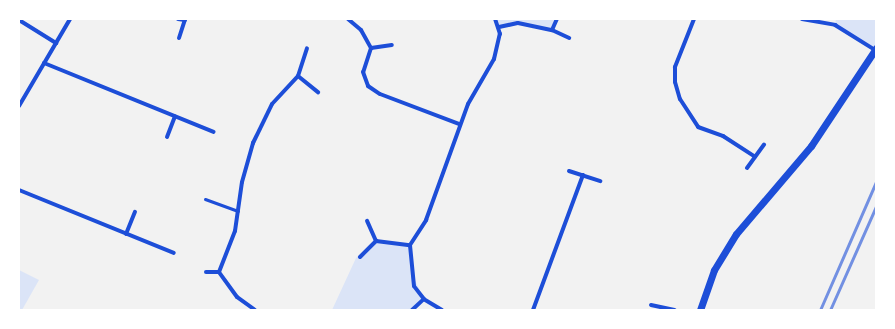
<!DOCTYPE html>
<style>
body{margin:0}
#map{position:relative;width:895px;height:329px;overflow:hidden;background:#f2f2f2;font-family:"Titillium Web",sans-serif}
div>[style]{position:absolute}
.green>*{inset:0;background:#dbe4f7}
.service>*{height:3px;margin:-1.5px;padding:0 1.5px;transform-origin:1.5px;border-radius:1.5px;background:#1d4ed8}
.minor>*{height:4px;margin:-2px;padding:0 2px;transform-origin:2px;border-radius:2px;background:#1d4ed8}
.tertiary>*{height:7px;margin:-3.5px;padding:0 3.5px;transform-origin:3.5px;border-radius:3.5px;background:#1d4ed8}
.rail>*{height:3px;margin:-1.5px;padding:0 1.5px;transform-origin:1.5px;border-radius:1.5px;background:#7290e2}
span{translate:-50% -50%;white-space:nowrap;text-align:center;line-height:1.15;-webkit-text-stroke:3.5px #fff;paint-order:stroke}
.frame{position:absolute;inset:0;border:20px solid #fff;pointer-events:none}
</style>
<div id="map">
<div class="green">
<i style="clip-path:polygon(495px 19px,557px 19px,552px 30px,515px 23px,499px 27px)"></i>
<i style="clip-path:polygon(836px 19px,876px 19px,876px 48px,835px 25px)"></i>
<i style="clip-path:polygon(376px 241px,410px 245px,411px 272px,424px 299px,412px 310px,332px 310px,356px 258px)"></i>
<i style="clip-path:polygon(19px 270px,39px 280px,22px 310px,19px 310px)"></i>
</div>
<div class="service">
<i style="left:205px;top:199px;width:35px;rotate:20deg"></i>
</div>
<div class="minor">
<i style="left:178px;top:19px;width:7px;rotate:8deg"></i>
<i style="left:348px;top:19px;width:17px;rotate:40deg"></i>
<i style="left:361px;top:30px;width:21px;rotate:61deg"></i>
<i style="left:371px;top:48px;width:25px;rotate:108deg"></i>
<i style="left:363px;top:72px;width:15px;rotate:70deg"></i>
<i style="left:368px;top:86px;width:14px;rotate:34deg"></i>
<i style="left:380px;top:94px;width:85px;rotate:20.8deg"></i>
<i style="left:694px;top:19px;width:52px;rotate:111.6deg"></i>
<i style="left:675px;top:67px;width:15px;rotate:90deg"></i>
<i style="left:675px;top:82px;width:18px;rotate:74deg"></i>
<i style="left:680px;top:99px;width:33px;rotate:57deg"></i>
<i style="left:698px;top:127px;width:27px;rotate:20deg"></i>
<i style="left:723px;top:136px;width:38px;rotate:33deg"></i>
<i style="left:802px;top:19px;width:34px;rotate:10deg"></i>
<i style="left:835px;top:25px;width:47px;rotate:32deg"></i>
<i style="left:19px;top:20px;width:44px;rotate:31.9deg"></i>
<i style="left:499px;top:27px;width:19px;rotate:-12deg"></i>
<i style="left:518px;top:23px;width:35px;rotate:12deg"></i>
<i style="left:552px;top:30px;width:19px;rotate:25deg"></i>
<i style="left:552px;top:30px;width:12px;rotate:-66deg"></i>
<i style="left:179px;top:38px;width:20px;rotate:-72deg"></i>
<i style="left:371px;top:48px;width:21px;rotate:-8deg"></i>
<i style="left:44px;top:63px;width:183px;rotate:22.1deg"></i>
<i style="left:298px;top:76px;width:26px;rotate:39deg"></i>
<i style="left:19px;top:106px;width:101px;rotate:-59.6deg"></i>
<i style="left:167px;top:137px;width:22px;rotate:-69deg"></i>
<i style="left:747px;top:168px;width:29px;rotate:-54deg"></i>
<i style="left:569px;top:171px;width:33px;rotate:18deg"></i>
<i style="left:19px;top:190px;width:167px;rotate:22.1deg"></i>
<i style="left:126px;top:234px;width:24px;rotate:-68deg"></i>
<i style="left:376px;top:241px;width:34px;rotate:7deg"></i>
<i style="left:360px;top:257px;width:23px;rotate:-45deg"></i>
<i style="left:376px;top:241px;width:22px;rotate:-114deg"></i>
<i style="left:206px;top:272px;width:13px"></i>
<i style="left:651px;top:305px;width:24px;rotate:12deg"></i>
<i style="left:255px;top:310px;width:22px;rotate:-144deg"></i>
<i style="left:237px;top:297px;width:31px;rotate:-126deg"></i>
<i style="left:219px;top:272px;width:44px;rotate:-68.7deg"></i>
<i style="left:235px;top:231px;width:49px;rotate:-81.9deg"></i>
<i style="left:242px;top:182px;width:41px;rotate:-74.2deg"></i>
<i style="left:253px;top:143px;width:43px;rotate:-64deg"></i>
<i style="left:272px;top:104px;width:38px;rotate:-47deg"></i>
<i style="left:298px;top:76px;width:29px;rotate:-72deg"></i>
<i style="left:412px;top:310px;width:16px;rotate:-43deg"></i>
<i style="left:442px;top:310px;width:21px;rotate:-149deg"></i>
<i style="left:424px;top:299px;width:16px;rotate:-128deg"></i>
<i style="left:414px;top:286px;width:41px;rotate:-95.6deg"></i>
<i style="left:410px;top:245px;width:30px;rotate:-57deg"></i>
<i style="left:426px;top:220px;width:123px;rotate:-70.1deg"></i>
<i style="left:468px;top:104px;width:52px;rotate:-60deg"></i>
<i style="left:494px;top:59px;width:26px;rotate:-77deg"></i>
<i style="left:500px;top:34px;width:16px;rotate:-108deg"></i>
<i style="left:533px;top:310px;width:144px;rotate:-69.7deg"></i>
</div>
<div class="tertiary">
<i style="left:700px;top:310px;width:42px;rotate:-70.7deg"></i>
<i style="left:714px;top:270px;width:42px;rotate:-58.6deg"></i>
<i style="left:736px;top:234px;width:116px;rotate:-49.6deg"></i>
<i style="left:811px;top:146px;width:118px;rotate:-56.4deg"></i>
</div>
<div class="rail">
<i style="left:820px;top:310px;width:140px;rotate:-66.4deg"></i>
<i style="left:830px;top:310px;width:114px;rotate:-66.1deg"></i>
</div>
<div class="frame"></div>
</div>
